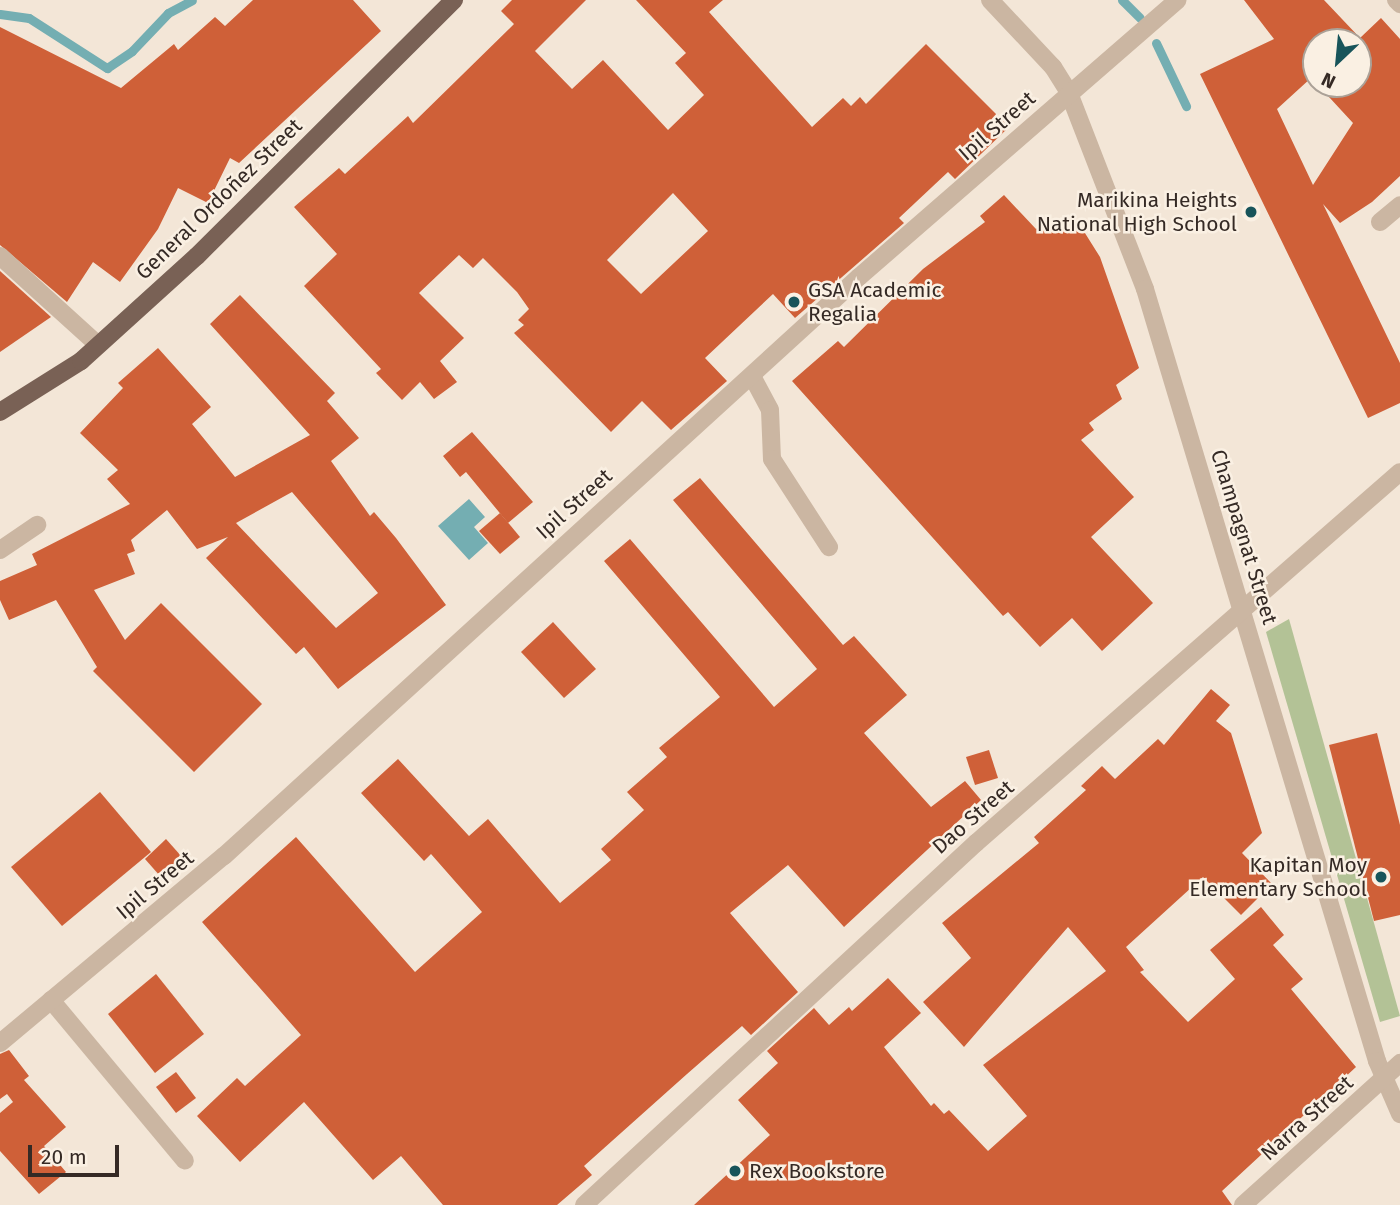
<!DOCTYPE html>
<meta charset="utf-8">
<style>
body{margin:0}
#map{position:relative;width:1400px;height:1205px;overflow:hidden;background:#f3e6d7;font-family:"Fira Sans",sans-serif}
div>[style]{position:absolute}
.green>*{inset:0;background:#b3c296}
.water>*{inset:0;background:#74aeb2}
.stream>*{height:9px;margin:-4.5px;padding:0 4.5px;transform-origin:4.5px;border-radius:4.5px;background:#74aeb2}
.building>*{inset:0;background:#cf6038}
.minor>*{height:18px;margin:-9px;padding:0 9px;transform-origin:9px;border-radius:9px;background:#cbb6a2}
.major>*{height:18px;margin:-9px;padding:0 9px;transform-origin:9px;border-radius:9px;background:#796155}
.dots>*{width:19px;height:19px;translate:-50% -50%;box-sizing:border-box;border:4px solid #faf0e3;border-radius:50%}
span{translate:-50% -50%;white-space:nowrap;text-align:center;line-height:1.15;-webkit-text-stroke:5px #faf0e3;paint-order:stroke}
.street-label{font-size:21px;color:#352a25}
.poi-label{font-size:21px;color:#352a25}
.right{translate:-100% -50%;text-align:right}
.left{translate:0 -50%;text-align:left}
.north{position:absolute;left:1302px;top:28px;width:70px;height:70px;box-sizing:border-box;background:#faf0e3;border:2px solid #aba197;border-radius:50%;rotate:206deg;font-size:19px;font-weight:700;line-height:28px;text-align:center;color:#352a25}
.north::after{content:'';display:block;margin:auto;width:24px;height:32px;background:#18545a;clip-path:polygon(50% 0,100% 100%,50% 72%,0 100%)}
.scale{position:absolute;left:28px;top:1145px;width:91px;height:32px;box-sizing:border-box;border:4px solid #352a25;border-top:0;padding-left:9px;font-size:21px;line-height:24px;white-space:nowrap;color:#352a25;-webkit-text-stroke:5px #faf0e3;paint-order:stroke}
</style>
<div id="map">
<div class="green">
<i style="clip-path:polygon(1289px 619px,1400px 1016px,1380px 1022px,1266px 632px)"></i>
</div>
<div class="water">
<i style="clip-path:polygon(469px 499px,485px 517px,474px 527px,488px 543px,469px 560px,438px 526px)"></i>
</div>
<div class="stream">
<i style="left:1122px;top:0;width:25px;rotate:45deg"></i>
<i style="left:0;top:14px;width:29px;rotate:8deg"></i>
<i style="left:29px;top:18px;width:93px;rotate:32.7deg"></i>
<i style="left:107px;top:68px;width:30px;rotate:-34deg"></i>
<i style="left:132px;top:51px;width:52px;rotate:-46.5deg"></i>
<i style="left:168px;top:13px;width:27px;rotate:-28deg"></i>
<i style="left:1156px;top:43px;width:70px;rotate:64.5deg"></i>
</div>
<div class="building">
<i style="clip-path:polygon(253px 0,353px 0,381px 31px,239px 163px,230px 158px,208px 203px,178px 188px,158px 229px,120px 282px,93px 262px,67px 302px,0 245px,0 27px,121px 88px,174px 44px,178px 50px,215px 17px,225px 26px)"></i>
<i style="clip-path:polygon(evenodd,512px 0,586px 0,535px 51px,572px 89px,603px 60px,668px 130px,704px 95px,675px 63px,686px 53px,636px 0,723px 0,709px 12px,812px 127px,843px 98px,851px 106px,860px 97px,866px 104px,926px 44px,1009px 127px,955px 179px,948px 172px,899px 218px,904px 223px,795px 318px,773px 294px,705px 358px,727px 381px,671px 430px,642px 401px,611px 432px,514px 333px,524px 325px,518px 320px,529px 309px,517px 292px,483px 258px,473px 268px,459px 255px,419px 293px,464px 338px,440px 361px,457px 382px,434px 399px,420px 382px,402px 400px,376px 373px,381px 369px,304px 286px,337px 254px,294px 207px,339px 168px,345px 174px,408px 116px,413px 123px,514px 24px,501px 11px,512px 0,673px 193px,708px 231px,641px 294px,607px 260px,673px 193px)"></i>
<i style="clip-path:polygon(evenodd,1244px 0,1324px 0,1360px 38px,1381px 18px,1400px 39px,1400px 176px,1372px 202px,1340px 223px,1323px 204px,1400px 363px,1400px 403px,1368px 418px,1200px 74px,1274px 39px,1244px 0,1316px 42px,1358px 42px,1358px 84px,1317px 84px,1353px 123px,1313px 185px,1277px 109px,1311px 78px,1316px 83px,1316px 42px)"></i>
<i style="clip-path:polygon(1004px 195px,1036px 229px,1053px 219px,1062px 232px,1078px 222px,1100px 257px,1139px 368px,1116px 385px,1122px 399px,1089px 423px,1094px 430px,1081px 440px,1134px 497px,1091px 537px,1153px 603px,1102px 651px,1072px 618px,1040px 647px,1008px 612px,1003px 616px,792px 381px,838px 341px,844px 347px,923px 269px,985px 222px,980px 216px)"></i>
<i style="clip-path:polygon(0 271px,51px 317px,0 352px)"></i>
<i style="clip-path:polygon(evenodd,240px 295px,335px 393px,327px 401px,359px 438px,331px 461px,370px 516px,374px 512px,396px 538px,446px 605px,338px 689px,304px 647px,296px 654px,206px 558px,228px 537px,197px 549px,167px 510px,131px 540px,135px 551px,127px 554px,135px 574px,94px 590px,125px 640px,161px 603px,262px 704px,194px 772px,93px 671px,97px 667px,56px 600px,9px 620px,0 600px,0 581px,37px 565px,32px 554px,130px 504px,107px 479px,118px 470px,80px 433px,123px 388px,118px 383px,158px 348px,211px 407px,192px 424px,235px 477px,310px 435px,210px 324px,240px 295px,292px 492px,378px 593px,336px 628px,236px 523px,292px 492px)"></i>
<i style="clip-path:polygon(472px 432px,533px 502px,508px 523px,466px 472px,460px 477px,443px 456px)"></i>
<i style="clip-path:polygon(700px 478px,843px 645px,854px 636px,907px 695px,864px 733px,931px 807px,965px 781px,981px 800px,844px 927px,788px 865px,730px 913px,798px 992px,751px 1035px,742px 1026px,687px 1074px,584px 1166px,592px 1175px,557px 1205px,443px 1205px,401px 1156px,373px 1180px,304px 1102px,240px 1162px,197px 1116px,237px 1078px,245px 1086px,301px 1035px,202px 922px,296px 837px,415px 972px,482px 912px,431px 854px,424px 861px,361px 793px,398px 759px,469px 836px,488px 819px,560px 903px,611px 860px,601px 849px,644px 810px,627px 792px,667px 757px,659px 748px,720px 697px,604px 561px,630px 539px,774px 707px,817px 669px,673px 500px)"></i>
<i style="clip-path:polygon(500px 513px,520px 537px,500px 554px,479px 531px)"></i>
<i style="clip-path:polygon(553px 622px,596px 669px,564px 698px,521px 652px)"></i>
<i style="clip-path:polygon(1211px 689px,1230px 705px,1216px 721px,1231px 733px,1262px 833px,1242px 853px,1272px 884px,1241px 915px,1203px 877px,1126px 947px,1144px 970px,1140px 972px,1188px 1022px,1235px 979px,1210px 950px,1261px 907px,1284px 935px,1273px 945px,1303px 979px,1291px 989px,1356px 1067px,1222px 1191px,1232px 1205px,694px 1205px,770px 1135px,738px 1100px,778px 1063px,767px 1051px,814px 1008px,829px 1025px,849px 1007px,852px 1011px,888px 978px,921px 1013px,884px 1047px,931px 1106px,934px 1103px,944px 1114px,949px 1110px,988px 1151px,1027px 1116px,983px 1065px,1106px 971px,1068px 927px,964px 1047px,923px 1002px,971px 958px,942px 923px,1039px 843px,1034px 837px,1086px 790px,1081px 786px,1102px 766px,1115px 779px,1158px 739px,1164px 745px)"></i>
<i style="clip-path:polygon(1377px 733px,1400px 825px,1400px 915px,1374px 921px,1329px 745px)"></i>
<i style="clip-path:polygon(989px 750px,998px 778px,975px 785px,966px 757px)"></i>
<i style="clip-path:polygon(100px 792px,151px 852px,62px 926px,11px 867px)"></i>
<i style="clip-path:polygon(166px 839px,182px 857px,160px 876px,145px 859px)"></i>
<i style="clip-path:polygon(156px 974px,204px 1034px,155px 1073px,108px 1014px)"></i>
<i style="clip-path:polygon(9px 1050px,29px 1076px,24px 1080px,66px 1127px,44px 1146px,66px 1172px,39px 1194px,0 1151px,0 1113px,13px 1102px,7px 1094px,0 1099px,0 1054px)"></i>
<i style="clip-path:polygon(176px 1072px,196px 1098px,176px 1113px,156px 1087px)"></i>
</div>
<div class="minor">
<i style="left:990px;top:0;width:92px;rotate:46.8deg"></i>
<i style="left:1053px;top:67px;width:31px;rotate:58deg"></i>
<i style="left:1069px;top:93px;width:210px;rotate:68.8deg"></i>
<i style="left:1145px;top:289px;width:806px;rotate:73.27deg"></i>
<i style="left:1377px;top:1061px;width:58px;rotate:66.5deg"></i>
<i style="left:1396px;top:0;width:6px;rotate:45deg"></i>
<i style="left:1380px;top:222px;width:26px;rotate:-40deg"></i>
<i style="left:0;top:256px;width:132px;rotate:42.2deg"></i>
<i style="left:752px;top:376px;width:38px;rotate:62deg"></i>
<i style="left:770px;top:410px;width:49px;rotate:87.7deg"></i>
<i style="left:772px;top:459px;width:105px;rotate:57.1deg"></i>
<i style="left:0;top:550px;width:45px;rotate:-34deg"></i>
<i style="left:51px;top:1000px;width:209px;rotate:50.2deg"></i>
<i style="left:0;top:1043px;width:292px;rotate:-39.9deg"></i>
<i style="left:224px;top:856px;width:859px;rotate:-42.36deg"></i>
<i style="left:859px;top:277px;width:422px;rotate:-41deg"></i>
<i style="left:584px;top:1205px;width:534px;rotate:-42.72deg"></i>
<i style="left:976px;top:843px;width:563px;rotate:-41.19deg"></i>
<i style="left:1243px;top:1205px;width:212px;rotate:-42.1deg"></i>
</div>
<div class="major">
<i style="left:0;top:412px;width:96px;rotate:-32.2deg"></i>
<i style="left:81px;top:361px;width:156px;rotate:-42.2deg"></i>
<i style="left:197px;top:256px;width:363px;rotate:-44.9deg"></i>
</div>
<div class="dots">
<i style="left:1251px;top:212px;background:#18545a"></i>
<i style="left:794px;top:302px;background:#18545a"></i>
<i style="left:1381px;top:877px;background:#18545a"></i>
<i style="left:735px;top:1171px;background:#18545a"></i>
</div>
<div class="street-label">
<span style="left:997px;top:126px;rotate:-41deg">Ipil Street</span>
<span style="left:219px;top:199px;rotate:-44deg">General Ordoñez Street</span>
<span style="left:574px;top:504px;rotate:-42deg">Ipil Street</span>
<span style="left:1244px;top:537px;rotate:73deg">Champagnat Street</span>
<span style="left:973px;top:817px;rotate:-41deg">Dao Street</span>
<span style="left:155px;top:885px;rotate:-40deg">Ipil Street</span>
<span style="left:1307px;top:1118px;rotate:-42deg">Narra Street</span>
</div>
<div class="poi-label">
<span class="right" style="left:1237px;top:212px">Marikina Heights<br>National High School</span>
<span class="left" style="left:808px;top:302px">GSA Academic<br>Regalia</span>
<span class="right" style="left:1367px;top:877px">Kapitan Moy<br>Elementary School</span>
<span class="left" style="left:749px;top:1171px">Rex Bookstore</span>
</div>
<div class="north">N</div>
<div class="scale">20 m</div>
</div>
